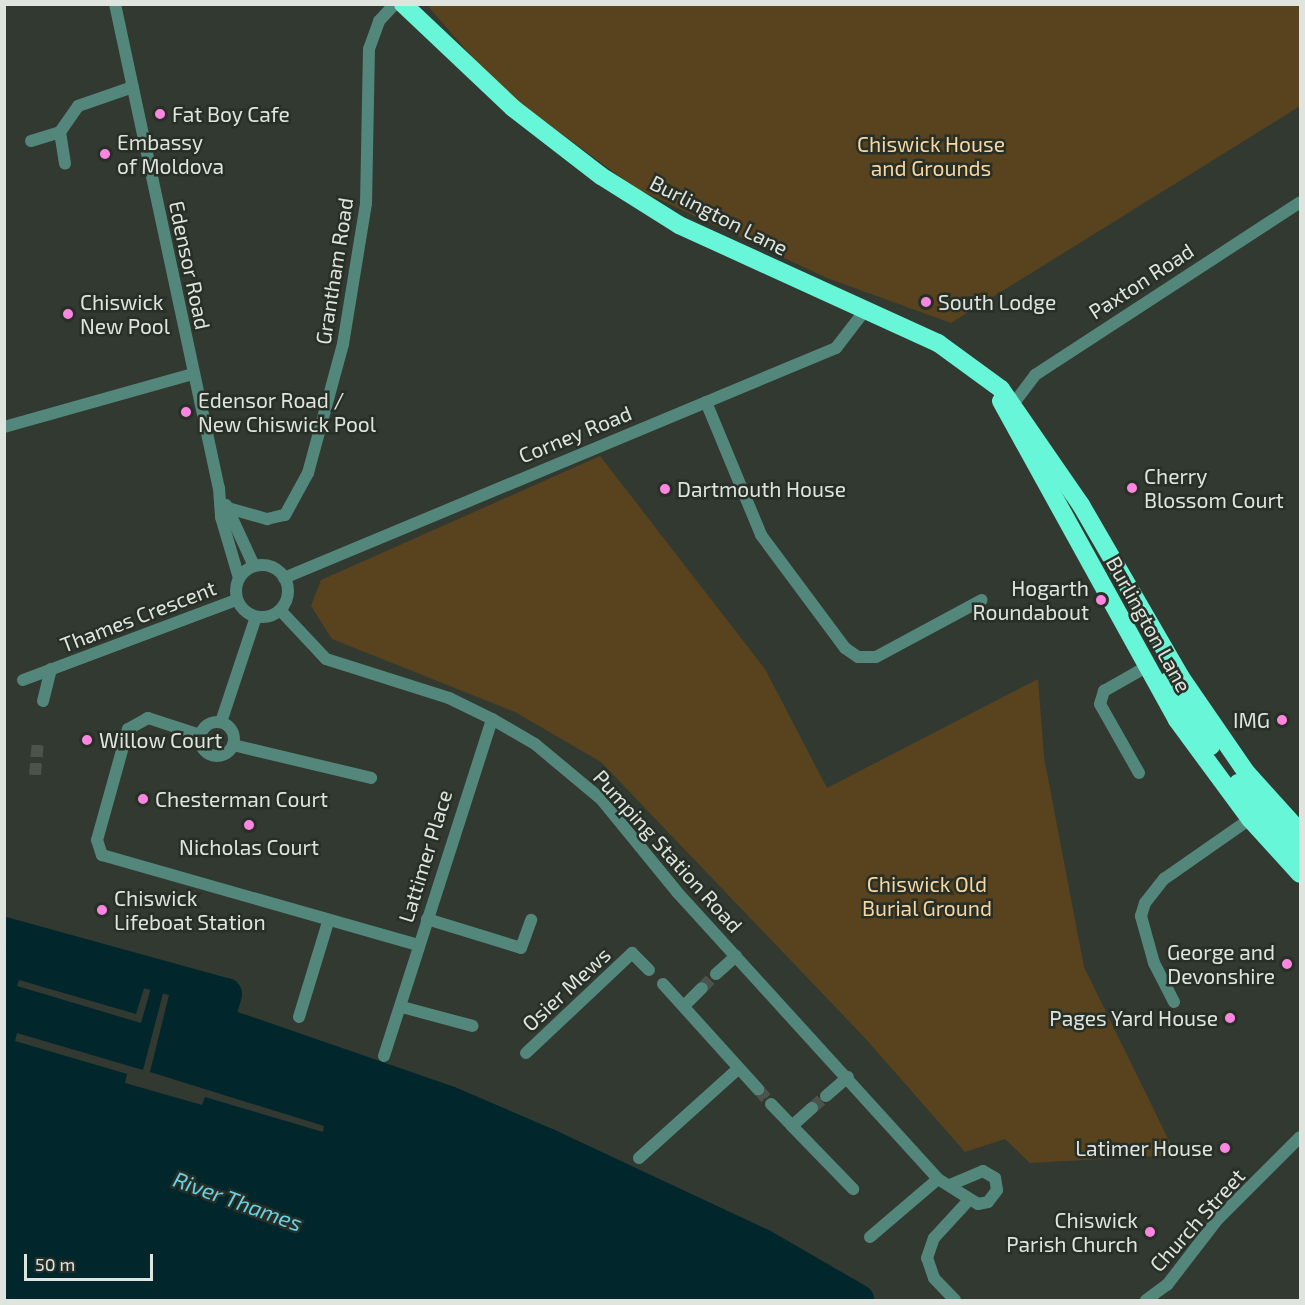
<!DOCTYPE html>
<style>
body{margin:0}
#map{position:relative;width:1305px;height:1305px;overflow:hidden;background:#313931;font-family:"Exo 2",sans-serif}
div>[style]{position:absolute}
.green>*{inset:0;background:#59431e}
.water>*{inset:0;background:#01262c}
.pier>*{inset:0;background:#313931}
.river>*{height:32px;margin:-16px;padding:0 16px;transform-origin:16px;border-radius:16px;background:#01262c}
.street-tunnel>*{height:12px;margin-top:-6px;transform-origin:0;background:repeating-linear-gradient(90deg,#4b534b 0 12px,transparent 0 18px)}
.street>*{height:12px;margin:-6px;padding:0 6px;transform-origin:6px;border-radius:6px;background:#54877b}
.street>.ring{margin:-6px;padding:0;box-sizing:content-box;background:none;border:12px solid #54877b;border-radius:50%}
.highway>*{height:18px;margin:-9px;padding:0 9px;transform-origin:9px;border-radius:9px;background:#68f6d8}
.dots>*{width:16px;height:16px;translate:-50% -50%;box-sizing:border-box;border:3px solid #272f27;border-radius:50%}
span{translate:-50% -50%;white-space:nowrap;text-align:center;line-height:1.15;-webkit-text-stroke:5px #272f27;paint-order:stroke}
.poi-label{font-size:21px;color:#dfe4de}
.left{translate:0 -50%;text-align:left}
.right{translate:-100% -50%;text-align:right}
.park-label{font-size:21px;color:#f9d59f}
.street-label{font-size:21px;color:#dfe4de}
.water-label{font-size:22px;color:#69d1e4;font-style:italic}
.frame{position:absolute;inset:0;border:6px solid #dfe4de;pointer-events:none}
.scale{position:absolute;left:24px;top:1254px;width:129px;height:27px;box-sizing:border-box;border:3px solid #dfe4de;border-top:0;padding-left:8px;font-size:18px;line-height:21px;white-space:nowrap;color:#dfe4de;-webkit-text-stroke:4px #272f27;paint-order:stroke}
</style>
<div id="map">
<div class="green">
<i style="clip-path:polygon(427px 5px,1300px 5px,1300px 106px,951px 323px,827px 278px,635px 188px,497px 86px)"></i>
<i style="clip-path:polygon(600px 456px,765px 669px,827px 788px,1038px 679px,1044px 757px,1084px 967px,1176px 1155px,1030px 1163px,1005px 1139px,965px 1152px,864px 1037px,601px 762px,515px 712px,332px 639px,311px 606px,321px 580px)"></i>
</div>
<div class="water">
<i style="clip-path:polygon(4px 933px,226px 994px,219px 1022px,449px 1102px,547px 1144px,763px 1245px,858px 1300px,5px 1300px)"></i>
</div>
<div class="pier">
<i style="clip-path:polygon(149px 972px,155px 974px,141px 1023px,17px 986px,19px 980px,136px 1014px)"></i>
<i style="clip-path:polygon(167px 978px,173px 979px,150px 1072px,324px 1126px,323px 1132px,205px 1097px,202px 1105px,125px 1083px,127px 1074px,15px 1041px,17px 1033px,143px 1070px)"></i>
</div>
<div class="river">
<i style="left:4px;top:933px;width:230px;rotate:15.4deg"></i>
<i style="left:226px;top:994px;width:29px;rotate:106deg"></i>
<i style="left:218px;top:1022px;width:244px;rotate:19.1deg"></i>
<i style="left:449px;top:1102px;width:107px;rotate:23.2deg"></i>
<i style="left:547px;top:1144px;width:238px;rotate:25.1deg"></i>
<i style="left:763px;top:1245px;width:110px;rotate:30.1deg"></i>
</div>
<div class="street-tunnel">
<i style="left:35px;top:775px;width:35px;rotate:-85deg"></i>
<i style="left:702px;top:988px;width:20px;rotate:-45deg"></i>
<i style="left:758px;top:1089px;width:20px;rotate:49deg"></i>
<i style="left:812px;top:1108px;width:18px;rotate:-41deg"></i>
</div>
<div class="street">
<i style="left:115px;top:4px;width:495px;rotate:77.9deg"></i>
<i style="left:219px;top:488px;width:29px;rotate:86deg"></i>
<i style="left:221px;top:517px;width:64px;rotate:73.6deg"></i>
<i style="left:60px;top:132px;width:32px;rotate:81deg"></i>
<i style="left:31px;top:141px;width:30px;rotate:-17deg"></i>
<i style="left:60px;top:132px;width:32px;rotate:-55deg"></i>
<i style="left:78px;top:106px;width:58px;rotate:-19.1deg"></i>
<i style="left:706px;top:402px;width:144px;rotate:67.5deg"></i>
<i style="left:761px;top:535px;width:141px;rotate:53.4deg"></i>
<i style="left:845px;top:648px;width:16px;rotate:35deg"></i>
<i style="left:858px;top:657px;width:18px"></i>
<i style="left:876px;top:657px;width:120px;rotate:-28.3deg"></i>
<i style="left:1014px;top:403px;width:35px;rotate:-53deg"></i>
<i style="left:1035px;top:375px;width:316px;rotate:-33.1deg"></i>
<i style="left:4px;top:427px;width:196px;rotate:-15.7deg"></i>
<i style="left:226px;top:505px;width:67px;rotate:65.3deg"></i>
<i style="left:228px;top:508px;width:41px;rotate:15.8deg"></i>
<i style="left:267px;top:519px;width:18px;rotate:-13deg"></i>
<i style="left:285px;top:515px;width:48px;rotate:-61.3deg"></i>
<i style="left:308px;top:473px;width:134px;rotate:-74.8deg"></i>
<i style="left:343px;top:344px;width:142px;rotate:-80.7deg"></i>
<i style="left:366px;top:204px;width:155px;rotate:-88.9deg"></i>
<i style="left:369px;top:49px;width:30px;rotate:-70deg"></i>
<i style="left:379px;top:21px;width:23px;rotate:-47deg"></i>
<i class="ring" style="left:236px;top:565px;width:40px;height:40px"></i>
<i style="left:284px;top:578px;width:598px;rotate:-22.62deg"></i>
<i style="left:836px;top:348px;width:49px;rotate:-52.4deg"></i>
<i style="left:280px;top:610px;width:67px;rotate:46.8deg"></i>
<i style="left:326px;top:659px;width:129px;rotate:17.6deg"></i>
<i style="left:449px;top:698px;width:48px;rotate:26deg"></i>
<i style="left:492px;top:719px;width:50px;rotate:30.2deg"></i>
<i style="left:535px;top:744px;width:86px;rotate:39.8deg"></i>
<i style="left:601px;top:799px;width:120px;rotate:50.7deg"></i>
<i style="left:677px;top:892px;width:388px;rotate:47.7deg"></i>
<i style="left:938px;top:1179px;width:47px;rotate:32deg"></i>
<i style="left:978px;top:1204px;width:10px;rotate:-11deg"></i>
<i style="left:988px;top:1202px;width:15px;rotate:-53deg"></i>
<i style="left:997px;top:1190px;width:12px;rotate:-99deg"></i>
<i style="left:995px;top:1178px;width:14px;rotate:-150deg"></i>
<i style="left:983px;top:1171px;width:36px;rotate:157deg"></i>
<i style="left:23px;top:680px;width:228px;rotate:-20.6deg"></i>
<i style="left:43px;top:701px;width:33px;rotate:-76deg"></i>
<i style="left:221px;top:722px;width:111px;rotate:-71.6deg"></i>
<i class="ring" style="left:200px;top:722px;width:22px;height:22px"></i>
<i style="left:200px;top:735px;width:55px;rotate:-161.9deg"></i>
<i style="left:148px;top:718px;width:23px;rotate:151deg"></i>
<i style="left:128px;top:729px;width:115px;rotate:105.6deg"></i>
<i style="left:97px;top:840px;width:16px;rotate:72deg"></i>
<i style="left:102px;top:855px;width:329px;rotate:15.9deg"></i>
<i style="left:233px;top:745px;width:142px;rotate:13.4deg"></i>
<i style="left:1139px;top:773px;width:79px;rotate:-119.5deg"></i>
<i style="left:1100px;top:704px;width:14px;rotate:-73deg"></i>
<i style="left:1104px;top:691px;width:51px;rotate:-29.6deg"></i>
<i style="left:427px;top:919px;width:98px;rotate:17.1deg"></i>
<i style="left:521px;top:948px;width:30px;rotate:-70deg"></i>
<i style="left:716px;top:974px;width:27px;rotate:-42deg"></i>
<i style="left:663px;top:984px;width:142px;rotate:47.9deg"></i>
<i style="left:1174px;top:1002px;width:44px;rotate:-117.1deg"></i>
<i style="left:1154px;top:963px;width:49px;rotate:-105.5deg"></i>
<i style="left:1141px;top:916px;width:14px;rotate:-73deg"></i>
<i style="left:1145px;top:903px;width:31px;rotate:-52deg"></i>
<i style="left:1164px;top:879px;width:105px;rotate:-34.9deg"></i>
<i style="left:684px;top:1006px;width:25px;rotate:-45deg"></i>
<i style="left:402px;top:1007px;width:73px;rotate:15deg"></i>
<i style="left:299px;top:1017px;width:99px;rotate:-73deg"></i>
<i style="left:526px;top:1053px;width:146px;rotate:-43.3deg"></i>
<i style="left:632px;top:953px;width:24px;rotate:45deg"></i>
<i style="left:384px;top:1056px;width:354px;rotate:-72.2deg"></i>
<i style="left:826px;top:1096px;width:29px;rotate:-41deg"></i>
<i style="left:771px;top:1104px;width:30px;rotate:46deg"></i>
<i style="left:812px;top:1108px;width:27px;rotate:138deg"></i>
<i style="left:792px;top:1126px;width:88px;rotate:45.9deg"></i>
<i style="left:639px;top:1158px;width:133px;rotate:-42deg"></i>
<i style="left:870px;top:1237px;width:89px;rotate:-40.5deg"></i>
<i style="left:955px;top:1300px;width:30px;rotate:-134deg"></i>
<i style="left:934px;top:1278px;width:21px;rotate:-109deg"></i>
<i style="left:927px;top:1258px;width:21px;rotate:-71deg"></i>
<i style="left:934px;top:1238px;width:52px;rotate:-47.4deg"></i>
<i style="left:1146px;top:1300px;width:26px;rotate:-36deg"></i>
<i style="left:1167px;top:1285px;width:82px;rotate:-52.4deg"></i>
<i style="left:1217px;top:1220px;width:117px;rotate:-45deg"></i>
</div>
<div class="highway">
<i style="left:403px;top:4px;width:151px;rotate:43.4deg"></i>
<i style="left:513px;top:108px;width:111px;rotate:37.7deg"></i>
<i style="left:601px;top:176px;width:92px;rotate:32.1deg"></i>
<i style="left:679px;top:225px;width:285px;rotate:24.5deg"></i>
<i style="left:938px;top:343px;width:78px;rotate:36.1deg"></i>
<i style="left:1001px;top:389px;width:141px;rotate:55.4deg"></i>
<i style="left:1081px;top:505px;width:198px;rotate:59.9deg"></i>
<i style="left:1180px;top:676px;width:116px;rotate:55.5deg"></i>
<i style="left:1246px;top:772px;width:81px;rotate:48deg"></i>
<i style="left:1001px;top:401px;width:364px;rotate:61.1deg"></i>
<i style="left:1177px;top:720px;width:123px;rotate:53.6deg"></i>
<i style="left:1250px;top:819px;width:74px;rotate:47.7deg"></i>
<i style="left:1168px;top:681px;width:78px;rotate:56.5deg"></i>
<i style="left:1238px;top:783px;width:94px;rotate:48.5deg"></i>
</div>
<div class="dots">
<i style="left:160px;top:114px;background:#fe86e1"></i>
<i style="left:105px;top:154px;background:#fe86e1"></i>
<i style="left:926px;top:302px;background:#fe86e1"></i>
<i style="left:68px;top:314px;background:#fe86e1"></i>
<i style="left:186px;top:412px;background:#fe86e1"></i>
<i style="left:1132px;top:488px;background:#fe86e1"></i>
<i style="left:665px;top:489px;background:#fe86e1"></i>
<i style="left:1101px;top:600px;background:#fe86e1"></i>
<i style="left:1282px;top:720px;background:#fe86e1"></i>
<i style="left:87px;top:740px;background:#fe86e1"></i>
<i style="left:143px;top:799px;background:#fe86e1"></i>
<i style="left:249px;top:825px;background:#fe86e1"></i>
<i style="left:102px;top:910px;background:#fe86e1"></i>
<i style="left:1287px;top:964px;background:#fe86e1"></i>
<i style="left:1230px;top:1018px;background:#fe86e1"></i>
<i style="left:1225px;top:1148px;background:#fe86e1"></i>
<i style="left:1150px;top:1232px;background:#fe86e1"></i>
</div>
<div class="poi-label">
<span class="left" style="left:172px;top:114px">Fat Boy Cafe</span>
<span class="left" style="left:117px;top:154px">Embassy<br>of Moldova</span>
<span class="left" style="left:80px;top:314px">Chiswick<br>New Pool</span>
<span class="left" style="left:938px;top:302px">South Lodge</span>
<span class="left" style="left:198px;top:412px">Edensor Road /<br>New Chiswick Pool</span>
<span class="left" style="left:1144px;top:488px">Cherry<br>Blossom Court</span>
<span class="left" style="left:677px;top:489px">Dartmouth House</span>
<span class="right" style="left:1089px;top:600px">Hogarth<br>Roundabout</span>
<span class="right" style="left:1270px;top:720px">IMG</span>
<span class="left" style="left:99px;top:740px">Willow Court</span>
<span class="left" style="left:155px;top:799px">Chesterman Court</span>
<span style="left:249px;top:847px">Nicholas Court</span>
<span class="left" style="left:114px;top:910px">Chiswick<br>Lifeboat Station</span>
<span class="right" style="left:1275px;top:964px">George and<br>Devonshire</span>
<span class="right" style="left:1218px;top:1018px">Pages Yard House</span>
<span class="right" style="left:1213px;top:1148px">Latimer House</span>
<span class="right" style="left:1138px;top:1232px">Chiswick<br>Parish Church</span>
</div>
<div class="park-label">
<span style="left:931px;top:156px">Chiswick House<br>and Grounds</span>
<span style="left:927px;top:896px">Chiswick Old<br>Burial Ground</span>
</div>
<div class="street-label">
<span style="left:719px;top:215px;rotate:27deg">Burlington Lane</span>
<span style="left:190px;top:265px;rotate:78deg">Edensor Road</span>
<span style="left:334px;top:271px;rotate:-81deg">Grantham Road</span>
<span style="left:1141px;top:281px;rotate:-33deg">Paxton Road</span>
<span style="left:575px;top:434px;rotate:-22deg">Corney Road</span>
<span style="left:138px;top:616px;rotate:-21deg">Thames Crescent</span>
<span style="left:1149px;top:624px;rotate:61deg">Burlington Lane</span>
<span style="left:668px;top:851px;rotate:48deg">Pumping Station Road</span>
<span style="left:425px;top:856px;rotate:-73deg">Lattimer Place</span>
<span style="left:566px;top:989px;rotate:-43deg">Osier Mews</span>
<span style="left:1197px;top:1220px;rotate:-48deg">Church Street</span>
</div>
<div class="water-label">
<span style="left:238px;top:1201px;rotate:20deg">River Thames</span>
</div>
<div class="frame"></div>
<div class="scale">50 m</div>
</div>
